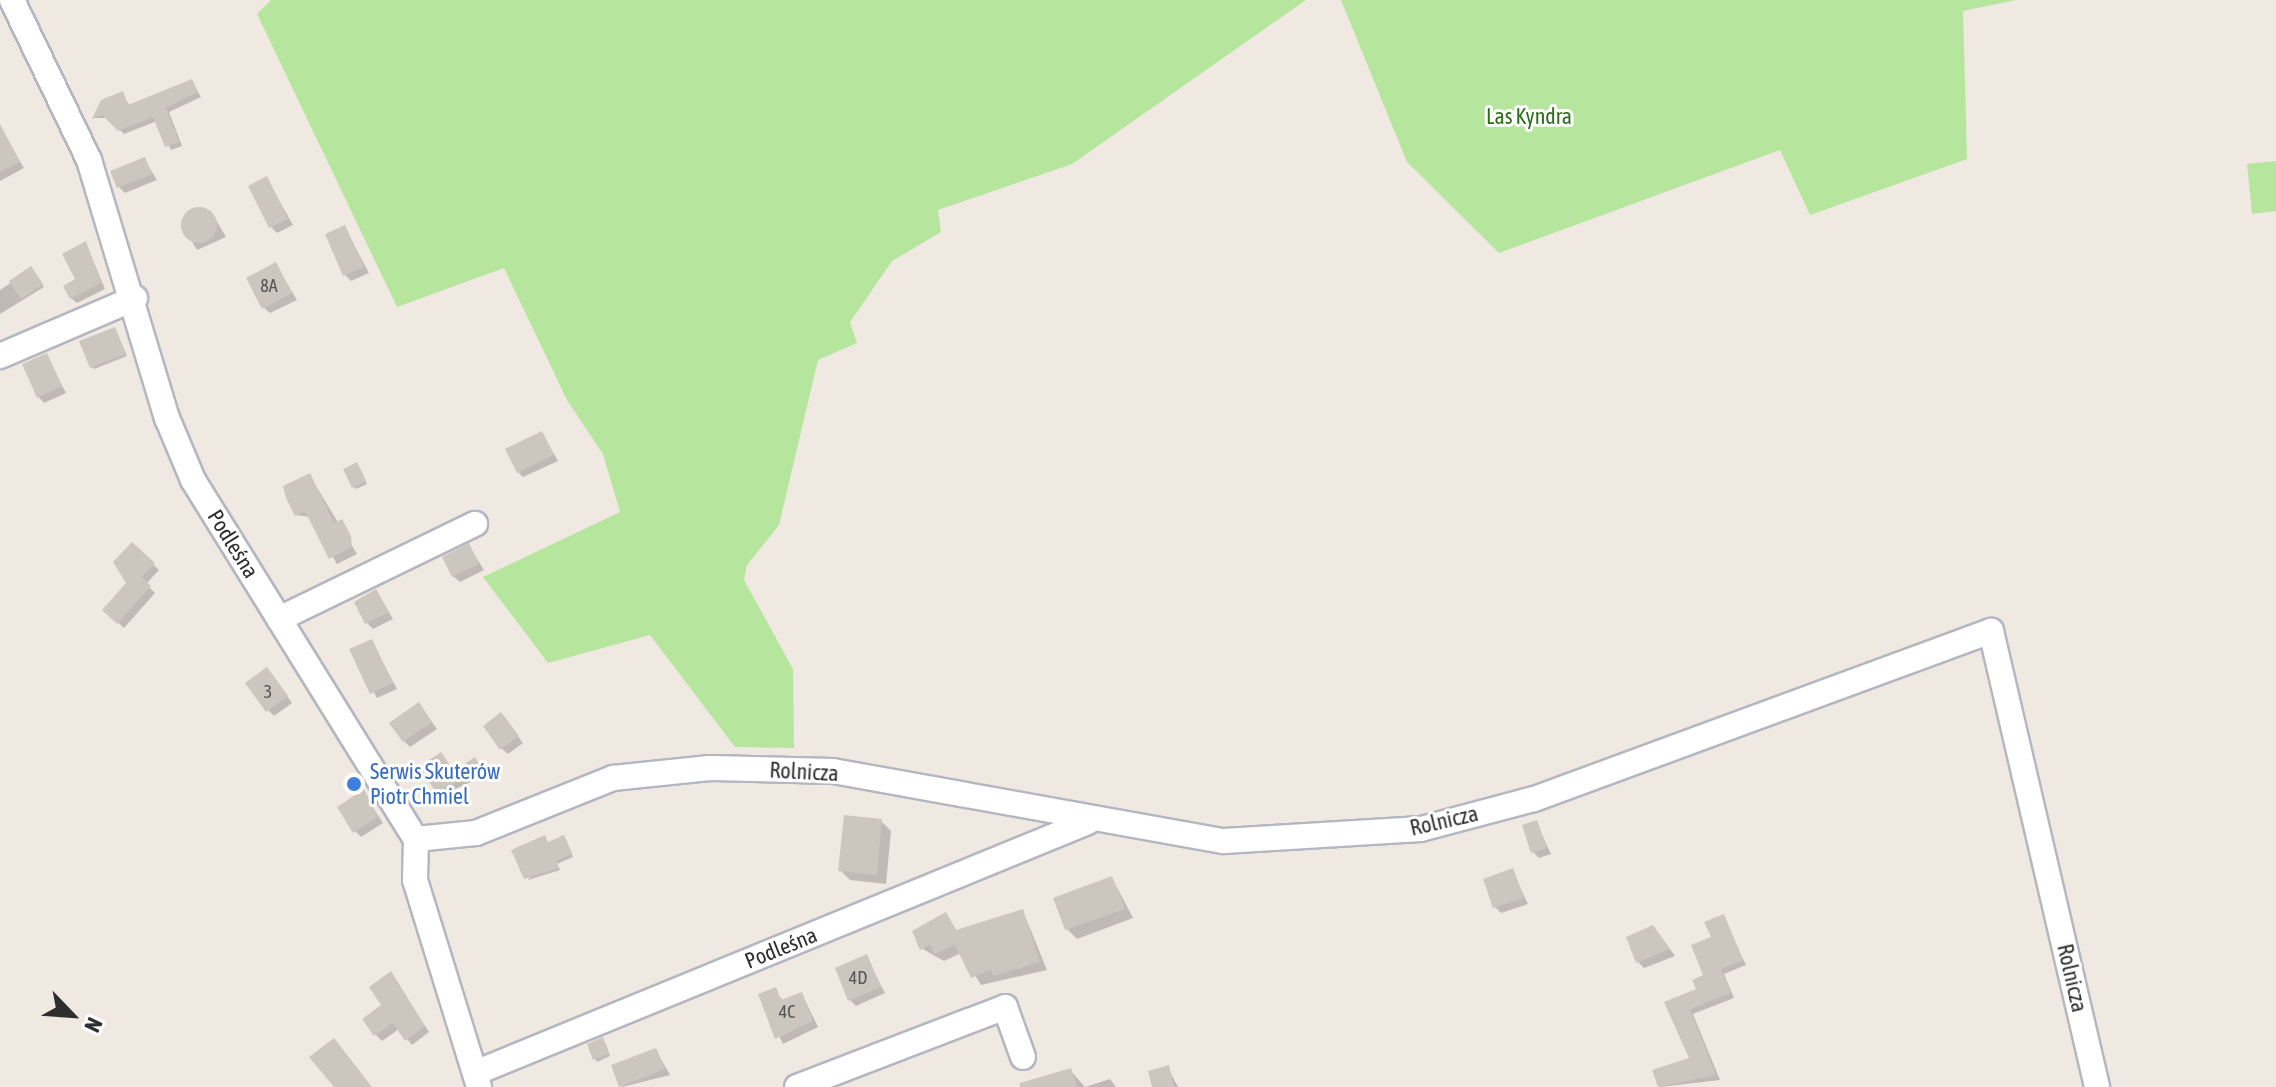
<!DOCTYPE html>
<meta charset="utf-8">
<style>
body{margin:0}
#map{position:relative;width:2276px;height:1087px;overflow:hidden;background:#efe9e1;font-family:"Asap Condensed",sans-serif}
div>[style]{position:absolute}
.green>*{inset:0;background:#b6e59e}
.shadow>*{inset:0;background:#0003}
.building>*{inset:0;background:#cbc7bf}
.round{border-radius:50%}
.roads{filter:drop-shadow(2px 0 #b4b7c1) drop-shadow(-2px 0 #b4b7c1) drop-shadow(0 2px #b4b7c1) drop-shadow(0 -2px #b4b7c1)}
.minor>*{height:24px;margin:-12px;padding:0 12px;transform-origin:12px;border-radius:12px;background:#fff}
.dots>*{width:22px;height:22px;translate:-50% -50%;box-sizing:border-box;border:4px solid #fff;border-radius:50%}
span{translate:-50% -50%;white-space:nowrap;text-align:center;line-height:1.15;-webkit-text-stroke:6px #fff;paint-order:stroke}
.number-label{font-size:18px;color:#555452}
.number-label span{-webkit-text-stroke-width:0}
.park-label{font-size:22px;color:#2c6e1b}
.street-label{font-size:22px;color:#2e2e2e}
.shop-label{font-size:22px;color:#366cbe}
.left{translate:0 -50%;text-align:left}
.north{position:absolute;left:32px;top:975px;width:80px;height:80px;-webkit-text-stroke:6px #fff;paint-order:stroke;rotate:115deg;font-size:22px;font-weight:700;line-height:32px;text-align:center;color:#2e2e2e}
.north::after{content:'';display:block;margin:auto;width:28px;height:36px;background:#2e2e2e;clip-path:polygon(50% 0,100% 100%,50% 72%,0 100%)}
</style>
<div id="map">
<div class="green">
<i style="clip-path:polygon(271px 0,1306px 0,1072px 164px,938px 210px,941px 232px,892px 261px,850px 322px,857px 343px,818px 360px,779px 525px,747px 565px,744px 580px,793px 669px,794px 748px,735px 747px,650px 635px,548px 663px,483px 577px,620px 512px,603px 454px,567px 400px,504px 268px,397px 307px,257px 14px)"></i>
<i style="clip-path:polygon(1341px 0,2016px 0,1963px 11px,1967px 159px,1810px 215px,1780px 150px,1499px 253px,1407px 162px)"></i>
<i style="clip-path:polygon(2276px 161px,2276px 211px,2252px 214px,2247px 164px)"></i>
</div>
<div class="shadow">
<i style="clip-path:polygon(191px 81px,201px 97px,169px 112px,182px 146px,171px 150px,157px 121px,124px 134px,108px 118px,94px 118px,102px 102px,122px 94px,130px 106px)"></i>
<i style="clip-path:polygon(5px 136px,24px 168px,0 181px,0 138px)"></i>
<i style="clip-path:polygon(144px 159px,157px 180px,125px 193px,119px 187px)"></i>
<i style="clip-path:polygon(267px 179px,293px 225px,277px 233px,271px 227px)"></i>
<i style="clip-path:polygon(210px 210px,226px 237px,197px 250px,181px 223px)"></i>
<i style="clip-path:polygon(345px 228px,369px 273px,351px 281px,345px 275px)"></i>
<i style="clip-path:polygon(86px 244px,105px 289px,77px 303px,71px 298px)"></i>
<i style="clip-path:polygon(276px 265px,297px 300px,270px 313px,263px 307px)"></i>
<i style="clip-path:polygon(31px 269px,44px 287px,0 314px,0 290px)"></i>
<i style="clip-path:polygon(115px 329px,127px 356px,94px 369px,92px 367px)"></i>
<i style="clip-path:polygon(46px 355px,66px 393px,44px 403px,38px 396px)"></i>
<i style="clip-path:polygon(542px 433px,558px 461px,523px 477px,518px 472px)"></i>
<i style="clip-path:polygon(359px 467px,367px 484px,356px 489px,354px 487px)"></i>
<i style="clip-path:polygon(310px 476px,357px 554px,337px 564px,310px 517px,296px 515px)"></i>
<i style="clip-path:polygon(132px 545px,159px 570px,146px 584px,155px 593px,124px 628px,105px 610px,128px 583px)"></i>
<i style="clip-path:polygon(469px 546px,484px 570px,460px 582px,453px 576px)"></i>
<i style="clip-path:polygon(376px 591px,393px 619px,373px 629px,367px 623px)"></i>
<i style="clip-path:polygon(371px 641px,397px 689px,377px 698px,352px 650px)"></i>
<i style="clip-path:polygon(273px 676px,292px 703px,274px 716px,268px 710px)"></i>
<i style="clip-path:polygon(424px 711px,437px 729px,410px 747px,404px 741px)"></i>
<i style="clip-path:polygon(507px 721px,523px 743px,508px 754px,501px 748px)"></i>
<i style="clip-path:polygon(479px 764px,486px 775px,442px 795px,437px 790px,455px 773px)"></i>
<i style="clip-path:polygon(363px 792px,383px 823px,361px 837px,355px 831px)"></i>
<i style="clip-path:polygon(881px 821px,891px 831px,886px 884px,850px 880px,840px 870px)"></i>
<i style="clip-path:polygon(1536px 822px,1551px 854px,1539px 858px,1533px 852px)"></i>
<i style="clip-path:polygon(566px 839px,573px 857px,557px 864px,560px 870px,528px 880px,548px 844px)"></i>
<i style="clip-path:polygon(1512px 870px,1528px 904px,1501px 913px,1495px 907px)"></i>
<i style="clip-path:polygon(1112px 878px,1133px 918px,1077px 939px,1067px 929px)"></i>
<i style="clip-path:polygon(1023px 911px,1047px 970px,981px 985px,961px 953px,944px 961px,921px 948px,945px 915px,958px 932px)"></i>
<i style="clip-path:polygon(1723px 917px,1746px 965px,1724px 974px,1734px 998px,1693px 1014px,1720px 1080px,1660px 1087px,1655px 1071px,1692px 1059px,1667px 1003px,1699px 990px)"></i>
<i style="clip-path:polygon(1659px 934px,1675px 956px,1644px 968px,1638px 962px)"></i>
<i style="clip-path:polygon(866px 957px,885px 993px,856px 1006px,850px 1000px)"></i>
<i style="clip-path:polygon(391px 974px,429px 1032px,412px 1045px,399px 1029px,382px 1041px,376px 1035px)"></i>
<i style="clip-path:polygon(775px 990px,783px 1001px,802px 994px,818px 1027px,783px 1044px,760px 995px)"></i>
<i style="clip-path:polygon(605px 1042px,610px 1056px,597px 1062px,595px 1059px)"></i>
<i style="clip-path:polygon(656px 1050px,670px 1075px,622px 1087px,621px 1085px)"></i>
<i style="clip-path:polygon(1168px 1068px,1178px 1087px,1154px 1087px)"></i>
<i style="clip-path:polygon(1070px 1070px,1085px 1087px,1110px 1079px,1116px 1087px,1038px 1087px)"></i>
</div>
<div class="building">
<i style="clip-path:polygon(192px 79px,198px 92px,166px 108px,179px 142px,165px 147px,153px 117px,118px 131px,102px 115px,92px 119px,101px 100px,123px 91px,128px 105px)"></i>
<i style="clip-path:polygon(0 124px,20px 162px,0 172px)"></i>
<i style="clip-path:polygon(145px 157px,152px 174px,117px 188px,110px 171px)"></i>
<i style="clip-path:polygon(267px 176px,288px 219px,269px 228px,248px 186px)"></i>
<i class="round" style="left:181px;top:207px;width:36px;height:36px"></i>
<i style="clip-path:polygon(345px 225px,364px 267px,343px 276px,325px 234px)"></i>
<i style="clip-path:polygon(86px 241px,101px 283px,70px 299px,63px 286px,75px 279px,62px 254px)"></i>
<i style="clip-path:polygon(276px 262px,292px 293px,262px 309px,246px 278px)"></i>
<i style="clip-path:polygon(31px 266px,43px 284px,21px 299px,9px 281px)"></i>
<i style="clip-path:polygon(115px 327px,126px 354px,90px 368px,79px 341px)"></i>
<i style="clip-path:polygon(47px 353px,62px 386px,37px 398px,22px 364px)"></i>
<i style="clip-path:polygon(542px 431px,554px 455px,517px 473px,505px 449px)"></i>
<i style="clip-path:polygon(357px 462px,366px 481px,352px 488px,343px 469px)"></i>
<i style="clip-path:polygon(310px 473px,334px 523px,342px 519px,351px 536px,352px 547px,329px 559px,305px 511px,295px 516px,286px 498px,283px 486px)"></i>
<i style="clip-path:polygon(132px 542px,155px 563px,142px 577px,151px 586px,117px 624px,102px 610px,126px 583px,113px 562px)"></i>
<i style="clip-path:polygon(469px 543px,479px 564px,452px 577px,442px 557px)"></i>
<i style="clip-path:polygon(376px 589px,389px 612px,365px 624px,354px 602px)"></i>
<i style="clip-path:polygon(372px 639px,393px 683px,370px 694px,349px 649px)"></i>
<i style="clip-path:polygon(267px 667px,288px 696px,266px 712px,245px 683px)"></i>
<i style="clip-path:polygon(419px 702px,432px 722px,403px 742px,389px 723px)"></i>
<i style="clip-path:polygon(501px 712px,519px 736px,500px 750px,483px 726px)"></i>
<i style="clip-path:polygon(441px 752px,454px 771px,475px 757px,483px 770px,436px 792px,419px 767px)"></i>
<i style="clip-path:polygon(364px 789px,378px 817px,353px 833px,337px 807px)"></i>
<i style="clip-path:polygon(844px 815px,882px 819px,877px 875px,838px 871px)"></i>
<i style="clip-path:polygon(1537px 820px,1547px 848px,1531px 853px,1522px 825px)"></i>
<i style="clip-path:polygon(545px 835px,548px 842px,564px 835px,572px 854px,556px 861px,559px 868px,524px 879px,511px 850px)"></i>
<i style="clip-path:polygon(1513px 868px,1524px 898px,1493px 908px,1483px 879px)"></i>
<i style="clip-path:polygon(1112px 876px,1125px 909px,1065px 930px,1053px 898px)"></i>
<i style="clip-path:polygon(1023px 909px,1040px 962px,993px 976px,991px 970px,971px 978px,955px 945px,934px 954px,930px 945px,920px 950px,912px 931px,946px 912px,956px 930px)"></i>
<i style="clip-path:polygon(1724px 914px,1743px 960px,1721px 969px,1731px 993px,1690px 1009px,1716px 1075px,1658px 1087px,1652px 1070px,1689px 1058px,1664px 1002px,1696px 989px,1692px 980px,1703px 975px,1691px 945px,1711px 937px,1704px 922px)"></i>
<i style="clip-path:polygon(1653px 925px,1670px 949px,1636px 963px,1626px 937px)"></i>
<i style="clip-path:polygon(867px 954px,881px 987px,848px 1001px,835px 968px)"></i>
<i style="clip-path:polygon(391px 971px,425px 1026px,405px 1041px,393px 1023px,374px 1036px,362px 1019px,381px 1005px,369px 987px)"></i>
<i style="clip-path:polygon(776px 987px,781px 1000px,802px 992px,813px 1021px,775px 1039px,758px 994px)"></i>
<i style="clip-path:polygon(603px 1037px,609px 1054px,593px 1060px,587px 1044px)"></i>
<i style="clip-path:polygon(334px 1038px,372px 1087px,334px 1087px,309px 1057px)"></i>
<i style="clip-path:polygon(656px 1048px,665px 1069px,619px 1087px,611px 1065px)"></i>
<i style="clip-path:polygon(1169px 1065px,1174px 1087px,1152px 1087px,1148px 1071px)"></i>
<i style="clip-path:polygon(1071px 1068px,1077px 1087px,1020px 1087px,1020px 1083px)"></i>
</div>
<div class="roads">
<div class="minor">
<i style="left:12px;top:0;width:178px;rotate:64.3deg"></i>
<i style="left:89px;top:160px;width:270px;rotate:73.2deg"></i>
<i style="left:167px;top:418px;width:67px;rotate:67.2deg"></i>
<i style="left:193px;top:480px;width:423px;rotate:58.2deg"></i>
<i style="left:416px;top:839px;width:41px;rotate:91.4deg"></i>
<i style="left:415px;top:880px;width:217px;rotate:72.8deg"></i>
<i style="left:0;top:356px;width:147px;rotate:-23.2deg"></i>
<i style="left:279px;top:619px;width:218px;rotate:-25.9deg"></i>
<i style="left:416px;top:839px;width:60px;rotate:-5.7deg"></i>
<i style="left:476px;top:833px;width:148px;rotate:-21.9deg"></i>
<i style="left:613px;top:778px;width:97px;rotate:-5.9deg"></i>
<i style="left:709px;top:768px;width:124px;rotate:1.4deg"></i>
<i style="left:833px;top:771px;width:397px;rotate:10.2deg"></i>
<i style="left:1224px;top:841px;width:197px;rotate:-3.5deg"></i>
<i style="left:1421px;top:829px;width:117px;rotate:-14.9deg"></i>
<i style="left:1534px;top:799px;width:487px;rotate:-20.2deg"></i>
<i style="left:1991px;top:631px;width:468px;rotate:76.9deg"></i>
<i style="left:475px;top:1073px;width:662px;rotate:-22.27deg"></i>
<i style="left:797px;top:1087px;width:223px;rotate:-21deg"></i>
<i style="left:1005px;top:1007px;width:53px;rotate:70.2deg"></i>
</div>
</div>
<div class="dots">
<i style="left:354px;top:784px;background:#3f7fe0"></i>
</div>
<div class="number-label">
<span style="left:269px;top:286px">8A</span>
<span style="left:268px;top:692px">3</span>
<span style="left:858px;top:978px">4D</span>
<span style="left:787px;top:1012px">4C</span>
</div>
<div class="park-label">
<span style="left:1529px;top:117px">Las Kyndra</span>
</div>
<div class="street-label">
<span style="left:233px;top:544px;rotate:58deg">Podleśna</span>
<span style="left:804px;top:772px;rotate:3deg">Rolnicza</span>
<span style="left:1444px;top:821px;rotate:-13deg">Rolnicza</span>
<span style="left:781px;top:948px;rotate:-22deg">Podleśna</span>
<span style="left:2072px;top:978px;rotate:77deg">Rolnicza</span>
</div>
<div class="shop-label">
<span class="left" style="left:370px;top:784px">Serwis Skuterów<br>Piotr Chmiel</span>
</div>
<div class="north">N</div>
</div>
